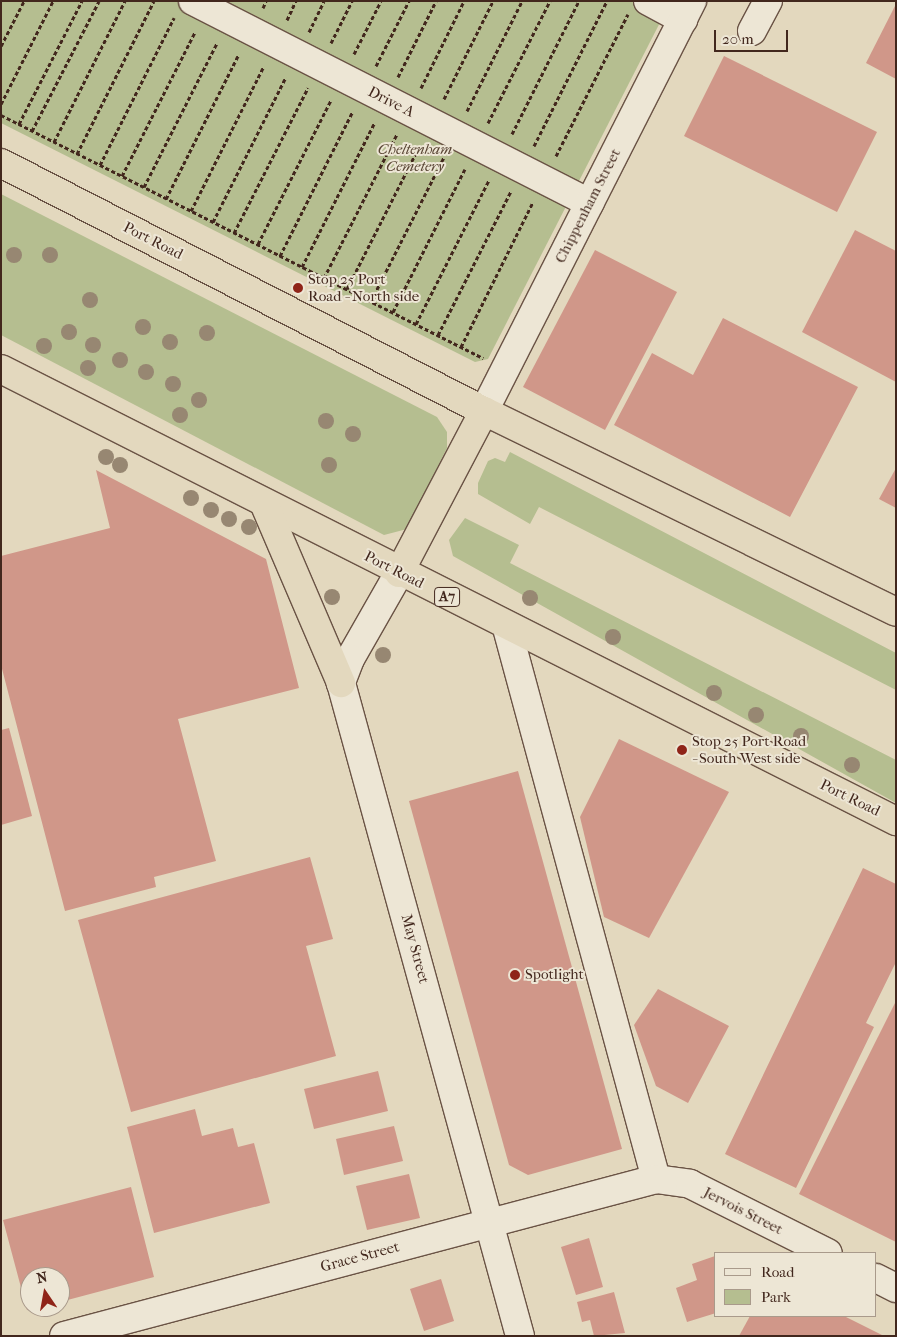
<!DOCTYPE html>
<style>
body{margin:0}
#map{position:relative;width:897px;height:1337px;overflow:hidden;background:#e3d8be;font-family:"IM FELL French Canon",serif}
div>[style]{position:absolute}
.green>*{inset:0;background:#b5be90}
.building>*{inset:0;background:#d09789}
.path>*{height:3px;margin-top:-1.5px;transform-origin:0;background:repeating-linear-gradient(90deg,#42271d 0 4px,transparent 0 6.5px)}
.roads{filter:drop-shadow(1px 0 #6a5345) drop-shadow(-1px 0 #6a5345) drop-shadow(0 1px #6a5345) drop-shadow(0 -1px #6a5345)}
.minor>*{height:28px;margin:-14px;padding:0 14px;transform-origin:14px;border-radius:14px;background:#ede6d5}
.highway>*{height:28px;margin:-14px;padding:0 14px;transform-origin:14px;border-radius:14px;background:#e3d8be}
.trees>*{width:16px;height:16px;margin:-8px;border-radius:50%;background:#978772}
.dots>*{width:14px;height:14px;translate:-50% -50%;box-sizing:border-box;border:2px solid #ede6d5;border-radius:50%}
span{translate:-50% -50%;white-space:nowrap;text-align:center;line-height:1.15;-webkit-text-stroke:4px #ede6d5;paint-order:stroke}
.shield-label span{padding:1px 4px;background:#ede6d5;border:1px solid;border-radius:4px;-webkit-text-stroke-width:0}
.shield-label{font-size:14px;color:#42271d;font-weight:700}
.street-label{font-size:15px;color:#42271d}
.park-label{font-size:15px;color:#594534;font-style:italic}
.poi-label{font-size:15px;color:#42271d}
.left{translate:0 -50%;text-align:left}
.frame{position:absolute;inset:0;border:2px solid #42271d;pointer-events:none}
.legend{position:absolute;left:714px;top:1252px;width:162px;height:65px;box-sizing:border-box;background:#ede6d5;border:1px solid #a99a8b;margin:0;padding:6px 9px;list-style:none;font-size:15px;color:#42271d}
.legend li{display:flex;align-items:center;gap:10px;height:25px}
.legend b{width:25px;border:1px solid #a99a8b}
.north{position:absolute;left:20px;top:1267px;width:50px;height:50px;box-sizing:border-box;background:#ede6d5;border:1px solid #a99a8b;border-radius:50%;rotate:348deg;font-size:14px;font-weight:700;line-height:20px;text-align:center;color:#42271d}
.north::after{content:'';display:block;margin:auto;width:18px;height:22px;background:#8f2418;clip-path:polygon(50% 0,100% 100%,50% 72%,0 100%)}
.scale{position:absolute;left:714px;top:30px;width:74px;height:22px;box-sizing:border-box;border:2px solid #42271d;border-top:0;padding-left:6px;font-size:15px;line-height:18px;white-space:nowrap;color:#42271d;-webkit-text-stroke:4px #ede6d5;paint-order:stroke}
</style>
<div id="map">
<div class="green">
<i style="clip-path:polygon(1px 1px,671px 1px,488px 359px,475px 362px,1px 123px)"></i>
<i style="clip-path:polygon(1px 194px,437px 417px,447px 432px,447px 448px,407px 529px,384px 535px,1px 335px)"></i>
<i style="clip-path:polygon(510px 452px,896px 653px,896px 690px,539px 507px,530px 524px,478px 494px,478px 483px,488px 461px,495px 458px,505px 462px)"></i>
<i style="clip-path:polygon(465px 518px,519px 545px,510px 563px,896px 760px,896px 803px,453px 556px,449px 540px)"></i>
</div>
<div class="building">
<i style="clip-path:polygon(896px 4px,896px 79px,866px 63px)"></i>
<i style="clip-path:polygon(724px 56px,877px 132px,837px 212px,684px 136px)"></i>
<i style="clip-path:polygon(855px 230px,896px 251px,896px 382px,802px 332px)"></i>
<i style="clip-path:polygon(595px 250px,677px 292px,605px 430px,523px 387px)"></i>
<i style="clip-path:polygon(723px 318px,858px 387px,790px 517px,614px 425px,652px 353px,693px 375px)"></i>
<i style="clip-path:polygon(896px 468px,896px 508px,879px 499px)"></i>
<i style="clip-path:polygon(96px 470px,266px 559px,299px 688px,178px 719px,216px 861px,154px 877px,156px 887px,65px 911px,1px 665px,1px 556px,110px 528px)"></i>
<i style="clip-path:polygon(9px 728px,32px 816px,1px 825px,1px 730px)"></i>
<i style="clip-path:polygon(619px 739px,729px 792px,649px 938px,604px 917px,580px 817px)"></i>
<i style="clip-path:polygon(518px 771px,622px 1149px,528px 1175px,509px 1165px,409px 801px)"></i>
<i style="clip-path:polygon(310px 857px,333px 939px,306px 946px,336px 1056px,131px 1112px,78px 920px)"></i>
<i style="clip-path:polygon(863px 868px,896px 884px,896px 962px,866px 1023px,874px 1027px,796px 1188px,725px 1154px)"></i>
<i style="clip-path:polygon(658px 989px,729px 1026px,688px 1103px,656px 1086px,634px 1025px)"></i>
<i style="clip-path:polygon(896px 1001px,896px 1242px,799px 1194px)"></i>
<i style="clip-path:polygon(378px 1071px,388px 1111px,314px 1129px,304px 1089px)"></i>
<i style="clip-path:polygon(195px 1109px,202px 1136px,233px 1128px,238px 1147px,254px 1143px,270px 1203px,154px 1233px,127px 1127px)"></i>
<i style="clip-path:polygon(394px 1126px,403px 1161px,344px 1175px,336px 1139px)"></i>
<i style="clip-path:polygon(409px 1174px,420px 1218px,367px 1230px,356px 1186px)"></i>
<i style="clip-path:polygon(131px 1187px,154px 1277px,60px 1302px,60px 1277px,30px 1277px,30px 1307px,38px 1308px,27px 1310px,3px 1220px)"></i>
<i style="clip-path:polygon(589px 1238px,603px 1287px,576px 1295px,561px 1247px)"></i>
<i style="clip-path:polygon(715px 1256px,716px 1313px,687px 1322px,676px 1288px,697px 1280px,692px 1264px)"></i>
<i style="clip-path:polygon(441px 1279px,454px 1321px,424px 1331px,410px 1289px)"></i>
<i style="clip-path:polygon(614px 1292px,625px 1333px,594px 1336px,590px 1320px,582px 1322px,577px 1302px)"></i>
<i style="clip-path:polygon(750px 1316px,844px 1316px,884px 1336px,739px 1336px)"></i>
</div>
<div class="path">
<i style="left:263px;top:8px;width:8px;rotate:-67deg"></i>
<i style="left:287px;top:20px;width:21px;rotate:-65deg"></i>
<i style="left:309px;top:32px;width:34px;rotate:-64deg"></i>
<i style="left:331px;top:43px;width:47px;rotate:-63.4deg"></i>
<i style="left:1px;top:46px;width:51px;rotate:-62.9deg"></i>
<i style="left:354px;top:54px;width:59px;rotate:-63deg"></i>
<i style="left:376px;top:66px;width:73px;rotate:-63.1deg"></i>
<i style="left:398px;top:77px;width:85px;rotate:-63.4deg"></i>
<i style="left:421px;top:88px;width:97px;rotate:-63.7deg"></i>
<i style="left:444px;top:99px;width:110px;rotate:-63.4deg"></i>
<i style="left:1px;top:104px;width:115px;rotate:-63.2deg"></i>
<i style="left:467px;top:111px;width:123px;rotate:-63.4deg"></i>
<i style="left:1px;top:115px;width:540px;rotate:26.75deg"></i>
<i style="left:488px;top:123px;width:137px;rotate:-63.1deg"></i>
<i style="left:19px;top:124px;width:138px;rotate:-62.9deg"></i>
<i style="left:32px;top:131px;width:146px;rotate:-62.7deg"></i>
<i style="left:512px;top:134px;width:149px;rotate:-63.3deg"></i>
<i style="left:54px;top:142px;width:158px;rotate:-63.3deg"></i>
<i style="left:534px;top:146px;width:162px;rotate:-63.3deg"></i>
<i style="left:77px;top:154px;width:171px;rotate:-63.3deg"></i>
<i style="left:556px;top:156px;width:159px;rotate:-63.1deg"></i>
<i style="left:100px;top:165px;width:165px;rotate:-63.3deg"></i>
<i style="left:122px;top:176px;width:161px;rotate:-63.1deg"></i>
<i style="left:144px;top:187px;width:161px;rotate:-63.1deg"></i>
<i style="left:166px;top:199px;width:162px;rotate:-63.3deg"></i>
<i style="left:191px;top:211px;width:162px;rotate:-63.3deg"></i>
<i style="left:213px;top:222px;width:162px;rotate:-63.3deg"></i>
<i style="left:234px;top:233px;width:163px;rotate:-63deg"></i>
<i style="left:258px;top:244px;width:161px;rotate:-63.1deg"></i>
<i style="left:280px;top:256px;width:162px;rotate:-63.3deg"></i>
<i style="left:302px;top:267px;width:162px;rotate:-63.3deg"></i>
<i style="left:324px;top:278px;width:161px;rotate:-63.1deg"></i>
<i style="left:347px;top:289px;width:161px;rotate:-63.1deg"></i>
<i style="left:371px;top:301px;width:161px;rotate:-63.1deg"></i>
<i style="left:393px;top:312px;width:160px;rotate:-63.3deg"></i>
<i style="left:416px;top:324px;width:161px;rotate:-63.1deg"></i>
<i style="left:438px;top:335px;width:161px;rotate:-63.1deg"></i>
<i style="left:461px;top:347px;width:162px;rotate:-63.6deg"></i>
</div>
<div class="roads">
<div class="minor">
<i style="left:193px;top:1px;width:445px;rotate:27deg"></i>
<i style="left:648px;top:1px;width:40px;rotate:28deg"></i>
<i style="left:752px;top:31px;width:34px;rotate:-62deg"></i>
<i style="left:484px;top:411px;width:460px;rotate:-63.1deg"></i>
<i style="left:399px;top:573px;width:99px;rotate:119.7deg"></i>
<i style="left:350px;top:659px;width:26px;rotate:111deg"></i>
<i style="left:341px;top:683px;width:677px;rotate:74.67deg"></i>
<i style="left:507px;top:628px;width:571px;rotate:74.87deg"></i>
<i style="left:876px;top:1278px;width:22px;rotate:27deg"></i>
<i style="left:64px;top:1336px;width:612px;rotate:-14.85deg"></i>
<i style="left:656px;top:1179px;width:34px;rotate:8deg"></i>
<i style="left:690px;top:1184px;width:154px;rotate:26.6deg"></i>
</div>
<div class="highway">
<i style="left:1px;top:163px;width:543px;rotate:27.18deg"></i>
<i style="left:484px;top:411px;width:458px;rotate:26deg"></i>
<i style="left:1px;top:369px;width:1003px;rotate:26.8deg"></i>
<i style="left:264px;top:503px;width:196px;rotate:66.8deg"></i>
<i style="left:399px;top:573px;width:183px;rotate:-62.3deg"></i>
</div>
</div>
<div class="trees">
<i style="left:14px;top:255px"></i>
<i style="left:50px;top:255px"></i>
<i style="left:90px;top:300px"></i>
<i style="left:143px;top:327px"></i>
<i style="left:69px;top:332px"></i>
<i style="left:207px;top:333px"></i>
<i style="left:170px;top:342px"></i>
<i style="left:93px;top:345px"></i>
<i style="left:44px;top:346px"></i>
<i style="left:120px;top:360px"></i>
<i style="left:88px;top:368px"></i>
<i style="left:146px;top:372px"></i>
<i style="left:173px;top:384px"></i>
<i style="left:199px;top:400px"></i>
<i style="left:180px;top:415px"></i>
<i style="left:326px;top:421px"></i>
<i style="left:353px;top:434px"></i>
<i style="left:106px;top:457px"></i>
<i style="left:120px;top:465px"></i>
<i style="left:329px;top:465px"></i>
<i style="left:191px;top:498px"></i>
<i style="left:211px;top:510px"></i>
<i style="left:229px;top:519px"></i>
<i style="left:249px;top:527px"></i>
<i style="left:332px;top:597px"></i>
<i style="left:530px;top:598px"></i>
<i style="left:613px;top:637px"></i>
<i style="left:383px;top:655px"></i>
<i style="left:714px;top:693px"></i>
<i style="left:756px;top:715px"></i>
<i style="left:801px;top:736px"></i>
<i style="left:852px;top:765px"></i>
</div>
<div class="dots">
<i style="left:298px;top:288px;background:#8f2418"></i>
<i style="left:682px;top:750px;background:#8f2418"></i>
<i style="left:515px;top:975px;background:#8f2418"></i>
</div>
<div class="shield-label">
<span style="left:447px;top:597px">A7</span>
</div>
<div class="street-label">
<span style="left:391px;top:102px;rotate:27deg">Drive A</span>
<span style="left:588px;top:206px;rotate:-63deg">Chippenham Street</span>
<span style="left:153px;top:241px;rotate:27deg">Port Road</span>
<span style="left:394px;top:570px;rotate:27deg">Port Road</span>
<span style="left:850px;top:798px;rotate:26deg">Port Road</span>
<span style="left:415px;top:949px;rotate:75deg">May Street</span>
<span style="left:743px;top:1211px;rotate:27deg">Jervois Street</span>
<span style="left:360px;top:1257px;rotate:-15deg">Grace Street</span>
</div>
<div class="park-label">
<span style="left:415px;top:158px">Cheltenham<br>Cemetery</span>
</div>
<div class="poi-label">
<span class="left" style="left:308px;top:288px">Stop 25 Port<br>Road - North side</span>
<span class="left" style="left:692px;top:750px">Stop 25 Port Road<br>- South West side</span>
<span class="left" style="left:525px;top:975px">Spotlight</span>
</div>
<div class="frame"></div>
<ul class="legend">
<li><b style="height:6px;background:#ede6d5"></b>Road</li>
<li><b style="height:14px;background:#b5be90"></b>Park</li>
</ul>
<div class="north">N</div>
<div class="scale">20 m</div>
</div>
